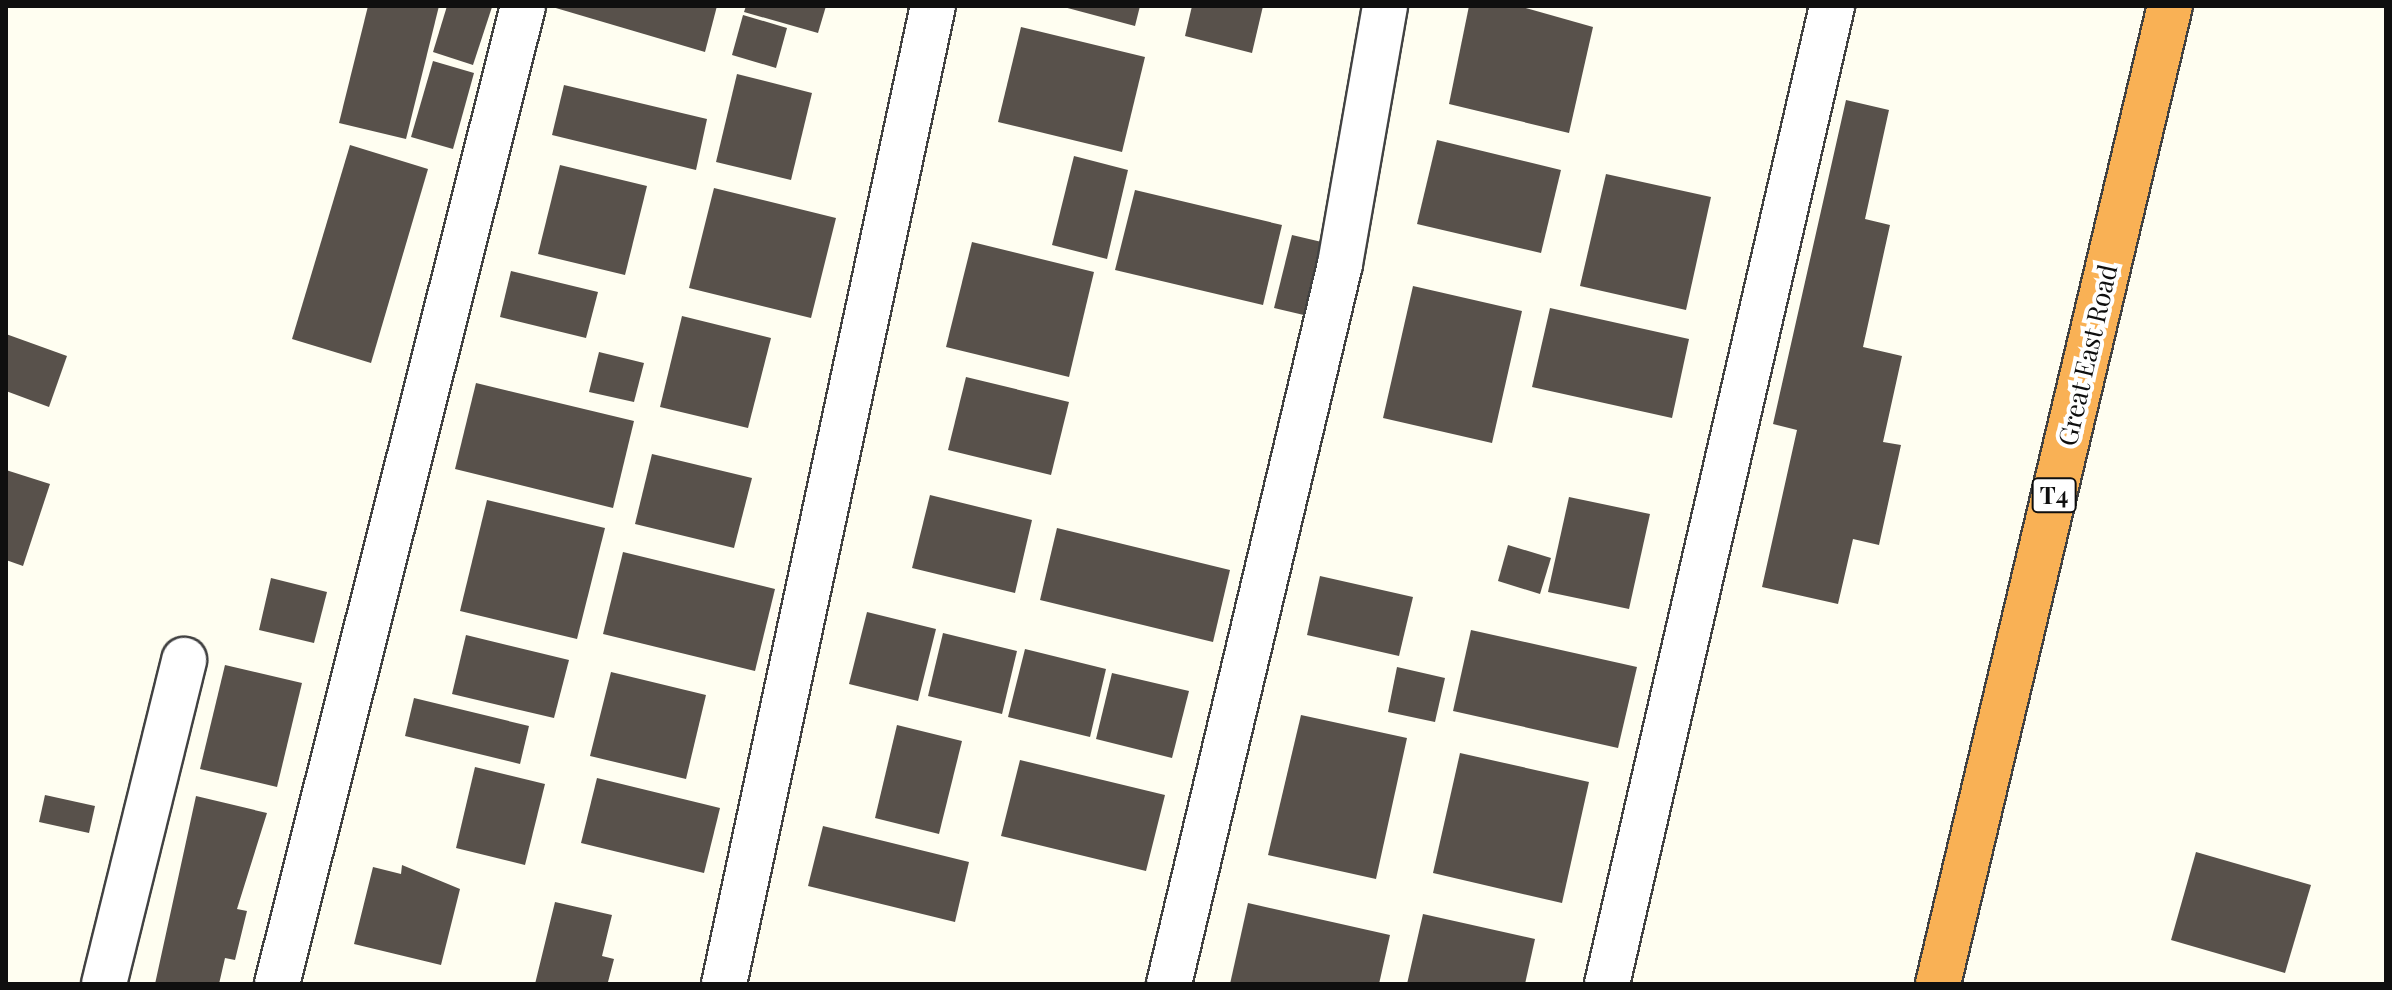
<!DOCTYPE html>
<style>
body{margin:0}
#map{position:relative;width:2392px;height:990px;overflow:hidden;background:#fffef1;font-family:"Playfair Display",serif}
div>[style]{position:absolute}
.building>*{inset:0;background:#58514b}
.roads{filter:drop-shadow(2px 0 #424242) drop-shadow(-2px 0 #424242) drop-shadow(0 2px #424242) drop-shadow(0 -2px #424242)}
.minor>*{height:44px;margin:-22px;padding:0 22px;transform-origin:22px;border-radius:22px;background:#fff}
.highway>*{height:44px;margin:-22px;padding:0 22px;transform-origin:22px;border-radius:22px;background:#f9b155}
span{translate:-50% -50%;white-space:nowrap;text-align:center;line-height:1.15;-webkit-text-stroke:8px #fff;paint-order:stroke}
.shield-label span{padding:2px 6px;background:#fff;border:2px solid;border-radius:6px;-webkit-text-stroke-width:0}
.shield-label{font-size:24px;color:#0f0f0f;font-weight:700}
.street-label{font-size:26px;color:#0f0f0f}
.frame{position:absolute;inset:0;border:8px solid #0f0f0f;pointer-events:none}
</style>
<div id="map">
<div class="building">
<i style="clip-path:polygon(368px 6px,439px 6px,406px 139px,339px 123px)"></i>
<i style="clip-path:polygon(447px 6px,492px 7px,473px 65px,433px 52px)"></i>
<i style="clip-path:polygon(549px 6px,717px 6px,705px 52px)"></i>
<i style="clip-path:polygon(746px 6px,826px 6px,818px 33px,744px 12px)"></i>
<i style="clip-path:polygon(1060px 6px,1140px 6px,1135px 26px)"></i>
<i style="clip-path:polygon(1192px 6px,1263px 6px,1252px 53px,1185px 36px)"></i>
<i style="clip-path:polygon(1469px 6px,1519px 6px,1593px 27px,1569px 133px,1449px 104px)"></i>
<i style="clip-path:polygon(743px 15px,787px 28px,776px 68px,732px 55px)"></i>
<i style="clip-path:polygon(1021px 27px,1145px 57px,1122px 152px,998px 122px)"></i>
<i style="clip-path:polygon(433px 61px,474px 73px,453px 149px,411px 137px)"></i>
<i style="clip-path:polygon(737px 74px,812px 93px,791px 180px,716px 162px)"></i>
<i style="clip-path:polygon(564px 85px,707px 119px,696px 170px,552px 135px)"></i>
<i style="clip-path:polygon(1846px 100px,1889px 110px,1865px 219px,1890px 225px,1863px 347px,1902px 356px,1883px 442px,1901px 445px,1879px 545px,1853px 539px,1838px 604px,1762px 587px,1797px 430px,1773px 424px)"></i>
<i style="clip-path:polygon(1437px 140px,1561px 170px,1541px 253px,1417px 224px)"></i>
<i style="clip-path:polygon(350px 145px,428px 169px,371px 363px,292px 339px)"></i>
<i style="clip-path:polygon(1074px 156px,1128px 170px,1107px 259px,1052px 245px)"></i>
<i style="clip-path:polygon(560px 165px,647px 186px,625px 275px,538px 254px)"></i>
<i style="clip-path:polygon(1606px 174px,1711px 197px,1686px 310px,1580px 286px)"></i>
<i style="clip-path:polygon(714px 188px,836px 218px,811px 318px,689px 288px)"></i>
<i style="clip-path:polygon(1135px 190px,1282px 225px,1263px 305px,1115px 270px)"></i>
<i style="clip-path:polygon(1292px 235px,1326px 243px,1308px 316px,1274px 308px)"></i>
<i style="clip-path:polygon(972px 242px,1094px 272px,1069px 377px,946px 347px)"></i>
<i style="clip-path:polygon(511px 271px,598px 292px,586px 338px,500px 317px)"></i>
<i style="clip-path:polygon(1413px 286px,1522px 311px,1492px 443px,1383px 418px)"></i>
<i style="clip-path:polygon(1550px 308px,1689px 339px,1672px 418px,1532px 387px)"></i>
<i style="clip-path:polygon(682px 316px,771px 338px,748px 428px,660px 407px)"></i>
<i style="clip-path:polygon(6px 334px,67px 356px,49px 407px,6px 391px)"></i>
<i style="clip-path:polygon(599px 352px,644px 363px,634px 402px,589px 392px)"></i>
<i style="clip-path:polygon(966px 377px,1069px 402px,1051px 475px,948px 450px)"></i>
<i style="clip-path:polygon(476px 383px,634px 421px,613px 508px,455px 469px)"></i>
<i style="clip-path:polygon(652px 454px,752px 478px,734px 548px,635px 524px)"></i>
<i style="clip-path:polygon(6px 470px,50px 484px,23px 566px,6px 560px)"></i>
<i style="clip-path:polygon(930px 495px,1032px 520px,1015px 593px,912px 568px)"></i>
<i style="clip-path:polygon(1569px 497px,1650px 514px,1629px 609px,1548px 592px)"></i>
<i style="clip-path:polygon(487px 500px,605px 528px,577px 639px,460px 611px)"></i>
<i style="clip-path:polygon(1057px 528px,1230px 570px,1213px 642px,1040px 600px)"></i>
<i style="clip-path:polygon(1508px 545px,1551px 558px,1540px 594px,1498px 581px)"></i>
<i style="clip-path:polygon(623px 552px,775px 589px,755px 671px,603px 634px)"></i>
<i style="clip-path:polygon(1320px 576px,1413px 597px,1399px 656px,1307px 635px)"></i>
<i style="clip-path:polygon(271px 578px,327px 592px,314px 643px,259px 630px)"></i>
<i style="clip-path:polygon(867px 612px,936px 629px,918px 701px,849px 684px)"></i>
<i style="clip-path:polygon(1471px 630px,1637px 667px,1618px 748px,1453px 711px)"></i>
<i style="clip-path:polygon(943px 633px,1017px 651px,1002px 714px,928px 696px)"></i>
<i style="clip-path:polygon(466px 635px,569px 660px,554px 718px,452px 694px)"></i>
<i style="clip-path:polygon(1025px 649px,1106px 669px,1090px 737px,1008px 717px)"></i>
<i style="clip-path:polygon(225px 665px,302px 683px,277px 787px,200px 769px)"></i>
<i style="clip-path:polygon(1397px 667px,1445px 678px,1435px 722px,1388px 712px)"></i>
<i style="clip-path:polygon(611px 672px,706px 695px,686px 779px,590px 756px)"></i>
<i style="clip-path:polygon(1112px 673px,1189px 691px,1172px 758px,1096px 739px)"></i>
<i style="clip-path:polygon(414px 698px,529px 726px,520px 764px,405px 736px)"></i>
<i style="clip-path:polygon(1301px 715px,1407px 738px,1376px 879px,1268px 855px)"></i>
<i style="clip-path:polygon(897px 725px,962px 741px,939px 834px,875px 818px)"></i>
<i style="clip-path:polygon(1460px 753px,1589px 782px,1562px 903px,1433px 873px)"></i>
<i style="clip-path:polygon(1020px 760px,1165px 795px,1146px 871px,1001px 836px)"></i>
<i style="clip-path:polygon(475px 767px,545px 784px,525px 865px,456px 848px)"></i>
<i style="clip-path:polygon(597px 778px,720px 808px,704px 873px,581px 843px)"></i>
<i style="clip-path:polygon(45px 795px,95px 806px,89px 833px,39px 822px)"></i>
<i style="clip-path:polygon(196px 796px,267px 813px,237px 909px,247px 911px,235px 960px,225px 958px,219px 984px,155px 984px)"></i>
<i style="clip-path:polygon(823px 826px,969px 862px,955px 922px,808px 886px)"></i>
<i style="clip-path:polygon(2196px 852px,2311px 885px,2285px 973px,2171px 940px)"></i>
<i style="clip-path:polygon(402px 865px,460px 889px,441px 965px,354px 944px,373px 867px,401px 874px)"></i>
<i style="clip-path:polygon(555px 902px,612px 915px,602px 956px,614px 959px,608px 982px,535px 984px)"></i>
<i style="clip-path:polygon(1248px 903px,1390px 935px,1379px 984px,1230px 984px)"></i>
<i style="clip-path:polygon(1423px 914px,1535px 939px,1525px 984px,1407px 984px)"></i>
</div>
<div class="roads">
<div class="minor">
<i style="left:104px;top:984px;width:334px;rotate:-76.1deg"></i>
<i style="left:277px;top:984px;width:1008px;rotate:-75.88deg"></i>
<i style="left:724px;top:984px;width:1000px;rotate:-77.94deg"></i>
<i style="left:1169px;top:984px;width:740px;rotate:-76.64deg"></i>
<i style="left:1340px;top:264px;width:262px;rotate:-80.1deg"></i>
<i style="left:1607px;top:984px;width:1004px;rotate:-77.04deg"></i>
</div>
<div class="highway">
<i style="left:1938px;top:984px;width:1005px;rotate:-76.66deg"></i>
</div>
</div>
<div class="shield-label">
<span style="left:2054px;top:495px">T4</span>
</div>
<div class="street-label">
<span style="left:2087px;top:355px;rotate:-77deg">Great East Road</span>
</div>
<div class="frame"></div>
</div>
